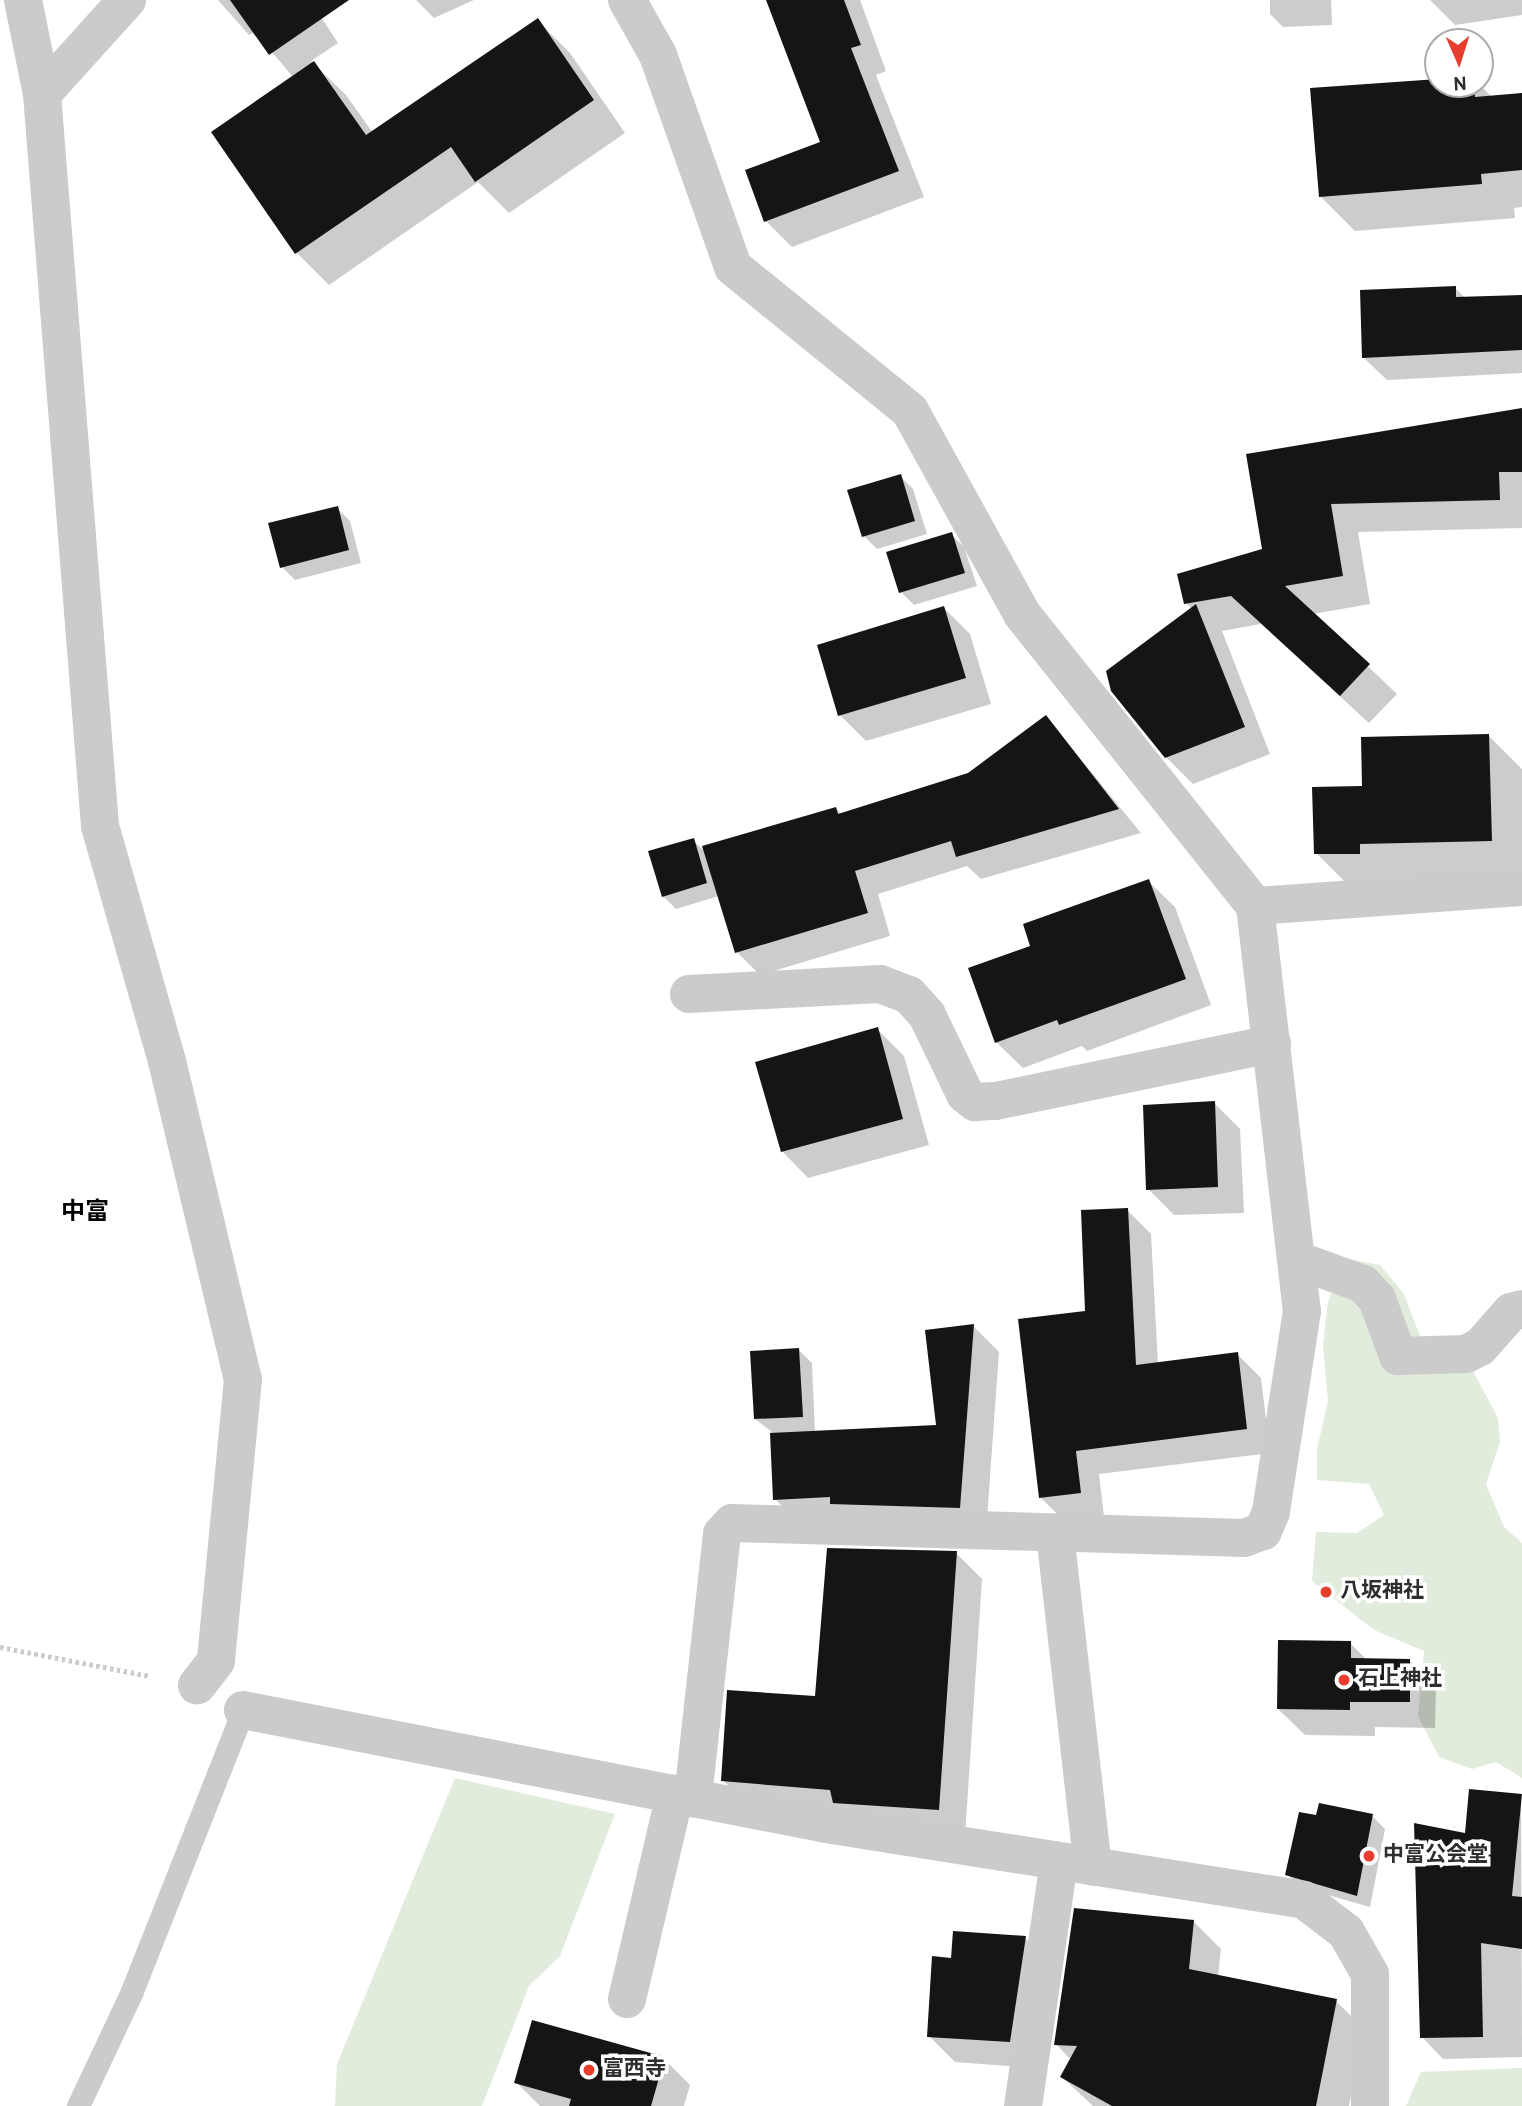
<!DOCTYPE html>
<meta charset="utf-8">
<style>
body{margin:0}
#map{position:relative;width:1522px;height:2106px;overflow:hidden;background:#fff;font-family:Overpass,"Noto Sans JP",sans-serif}
div>[style]{position:absolute}
.green>*{inset:0;background:#e2ecdc}
.shadow>*{inset:0;background:#0003}
.building>*{inset:0;background:#151515}
.path>*{height:4.5px;margin-top:-2.25px;transform-origin:0;background:repeating-linear-gradient(90deg,#cbcbcb 0 3.5px,transparent 0 7px)}
.service>*{height:23px;margin:-11.5px;padding:0 11.5px;transform-origin:11.5px;border-radius:11.5px;background:#cbcbcb}
.minor>*{height:38px;margin:-19px;padding:0 19px;transform-origin:19px;border-radius:19px;background:#cbcbcb}
.dots>*{width:19px;height:19px;translate:-50% -50%;box-sizing:border-box;border:4px solid #fff;border-radius:50%}
span{translate:-50% -50%;white-space:nowrap;text-align:center;line-height:1.15;-webkit-text-stroke:7px #fff;paint-order:stroke}
.poi-label{font-size:21px;color:#2e2e2e;font-weight:700}
.left{translate:0 -50%;text-align:left}
.quarter-label{font-size:24px;color:#000;font-weight:700}
.north{position:absolute;left:1424px;top:28px;width:70px;height:70px;box-sizing:border-box;background:#fff;border:2px solid #ababab;border-radius:50%;rotate:177deg;font-size:19px;font-weight:700;line-height:28px;text-align:center;color:#2e2e2e}
.north::after{content:'';display:block;margin:auto;width:24px;height:32px;background:#e63d2f;clip-path:polygon(50% 0,100% 100%,50% 72%,0 100%)}
</style>
<div id="map">
<div class="green">
<i style="clip-path:polygon(1348px 1259px,1380px 1265px,1404px 1294px,1420px 1336px,1451px 1343px,1474px 1373px,1498px 1418px,1500px 1442px,1486px 1484px,1504px 1527px,1522px 1543px,1522px 1778px,1496px 1762px,1472px 1769px,1439px 1757px,1418px 1716px,1424px 1651px,1374px 1630px,1312px 1581px,1316px 1532px,1357px 1533px,1384px 1515px,1369px 1484px,1317px 1480px,1317px 1449px,1328px 1401px,1323px 1345px,1328px 1301px)"></i>
<i style="clip-path:polygon(455px 1778px,615px 1814px,560px 1956px,529px 1986px,482px 2106px,335px 2106px,337px 2064px)"></i>
<i style="clip-path:polygon(1522px 2068px,1522px 2106px,1406px 2106px,1421px 2072px)"></i>
</div>
<div class="shadow">
<i style="clip-path:polygon(218px 0,310px 0,338px 43px,311px 61px,346px 95px,373px 133px,537px 20px,570px 53px,625px 133px,509px 213px,478px 182px,329px 285px,297px 253px,293px 77px,255px 32px,249px 35px)"></i>
<i style="clip-path:polygon(416px 0,474px 0,434px 18px)"></i>
<i style="clip-path:polygon(768px 0,860px 0,886px 71px,876px 75px,924px 197px,792px 247px,766px 221px,822px 143px)"></i>
<i style="clip-path:polygon(1270px 0,1331px 0,1332px 25px,1283px 27px,1270px 14px)"></i>
<i style="clip-path:polygon(1430px 0,1522px 0,1522px 15px,1455px 25px)"></i>
<i style="clip-path:polygon(1438px 80px,1438px 84px,1479px 84px,1492px 97px,1522px 95px,1522px 207px,1514px 208px,1515px 218px,1355px 231px,1321px 197px)"></i>
<i style="clip-path:polygon(1455px 288px,1466px 299px,1522px 298px,1522px 373px,1387px 380px,1364px 358px)"></i>
<i style="clip-path:polygon(1522px 410px,1522px 528px,1358px 532px,1370px 604px,1313px 614px,1397px 694px,1369px 723px,1261px 624px,1222px 631px,1270px 754px,1193px 784px,1166px 757px,1192px 609px,1186px 603px,1264px 551px,1248px 456px)"></i>
<i style="clip-path:polygon(900px 476px,913px 489px,927px 534px,877px 549px,864px 536px)"></i>
<i style="clip-path:polygon(337px 508px,350px 521px,361px 563px,295px 580px,282px 567px)"></i>
<i style="clip-path:polygon(951px 534px,964px 547px,977px 586px,914px 605px,901px 592px)"></i>
<i style="clip-path:polygon(944px 608px,970px 634px,991px 704px,866px 741px,840px 715px)"></i>
<i style="clip-path:polygon(1046px 717px,1141px 833px,981px 879px,967px 866px,878px 894px,890px 936px,760px 975px,737px 952px,719px 896px,676px 909px,663px 896px,693px 840px,706px 853px,836px 808px,842px 815px,969px 775px)"></i>
<i style="clip-path:polygon(1488px 735px,1522px 769px,1522px 874px,1350px 887px,1316px 853px,1364px 787px)"></i>
<i style="clip-path:polygon(1148px 881px,1175px 907px,1211px 1005px,1087px 1051px,1082px 1046px,1023px 1068px,996px 1042px,1033px 947px)"></i>
<i style="clip-path:polygon(877px 1029px,904px 1056px,929px 1145px,808px 1178px,782px 1151px)"></i>
<i style="clip-path:polygon(1214px 1103px,1240px 1129px,1244px 1213px,1174px 1215px,1148px 1189px)"></i>
<i style="clip-path:polygon(1127px 1210px,1151px 1234px,1158px 1364px,1237px 1354px,1261px 1378px,1270px 1453px,1099px 1474px,1104px 1516px,1064px 1521px,1040px 1497px,1087px 1312px)"></i>
<i style="clip-path:polygon(973px 1326px,999px 1352px,986px 1533px,801px 1525px,775px 1499px,771px 1431px,755px 1419px,799px 1350px,812px 1363px,815px 1432px,938px 1427px)"></i>
<i style="clip-path:polygon(956px 1553px,982px 1579px,965px 1836px,749px 1807px,723px 1780px,817px 1698px)"></i>
<i style="clip-path:polygon(1350px 1643px,1367px 1660px,1410px 1661px,1436px 1687px,1435px 1728px,1375px 1727px,1375px 1736px,1305px 1735px,1278px 1709px)"></i>
<i style="clip-path:polygon(1521px 1795px,1522px 2057px,1443px 2059px,1422px 2037px,1467px 1835px)"></i>
<i style="clip-path:polygon(1372px 1816px,1385px 1829px,1370px 1907px,1300px 1887px,1287px 1874px,1318px 1817px)"></i>
<i style="clip-path:polygon(1193px 1921px,1221px 1949px,1218px 1977px,1336px 2001px,1364px 2029px,1349px 2106px,1093px 2106px,1062px 2077px,1071px 2060px,1056px 2044px)"></i>
<i style="clip-path:polygon(1025px 1938px,1051px 1964px,1036px 2068px,955px 2062px,929px 2036px,953px 1960px)"></i>
<i style="clip-path:polygon(664px 2059px,690px 2085px,684px 2106px,540px 2106px,516px 2082px)"></i>
</div>
<div class="building">
<i style="clip-path:polygon(230px 0,349px 0,269px 55px)"></i>
<i style="clip-path:polygon(766px 0,844px 0,861px 45px,851px 48px,899px 171px,764px 222px,745px 170px,820px 142px)"></i>
<i style="clip-path:polygon(538px 18px,594px 100px,475px 182px,451px 147px,295px 254px,211px 132px,314px 61px,366px 135px)"></i>
<i style="clip-path:polygon(1438px 79px,1438px 84px,1474px 84px,1475px 97px,1522px 93px,1522px 170px,1481px 174px,1482px 184px,1319px 197px,1310px 88px)"></i>
<i style="clip-path:polygon(1456px 286px,1456px 297px,1522px 295px,1522px 350px,1362px 358px,1360px 290px)"></i>
<i style="clip-path:polygon(1522px 408px,1522px 472px,1499px 472px,1500px 500px,1331px 504px,1343px 576px,1285px 586px,1370px 664px,1340px 696px,1231px 596px,1184px 604px,1177px 574px,1262px 549px,1246px 454px)"></i>
<i style="clip-path:polygon(901px 474px,915px 521px,862px 537px,847px 490px)"></i>
<i style="clip-path:polygon(338px 506px,349px 550px,280px 568px,268px 523px)"></i>
<i style="clip-path:polygon(952px 532px,965px 573px,899px 593px,886px 552px)"></i>
<i style="clip-path:polygon(1196px 604px,1245px 727px,1165px 758px,1111px 691px,1106px 671px)"></i>
<i style="clip-path:polygon(944px 606px,966px 678px,838px 716px,817px 645px)"></i>
<i style="clip-path:polygon(1046px 715px,1119px 809px,956px 857px,951px 841px,855px 871px,868px 913px,735px 953px,702px 846px,836px 807px,838px 814px,968px 773px)"></i>
<i style="clip-path:polygon(1489px 734px,1492px 841px,1360px 844px,1360px 854px,1314px 854px,1312px 787px,1362px 786px,1361px 737px)"></i>
<i style="clip-path:polygon(694px 838px,707px 883px,662px 897px,648px 851px)"></i>
<i style="clip-path:polygon(1149px 879px,1186px 979px,1059px 1025px,1057px 1020px,995px 1043px,968px 968px,1030px 946px,1023px 924px)"></i>
<i style="clip-path:polygon(878px 1027px,903px 1119px,781px 1152px,755px 1062px)"></i>
<i style="clip-path:polygon(1215px 1101px,1218px 1187px,1146px 1190px,1143px 1105px)"></i>
<i style="clip-path:polygon(1128px 1208px,1136px 1365px,1238px 1352px,1247px 1429px,1076px 1451px,1081px 1493px,1039px 1498px,1018px 1319px,1085px 1311px,1081px 1210px)"></i>
<i style="clip-path:polygon(974px 1324px,960px 1508px,830px 1504px,830px 1497px,773px 1500px,770px 1433px,936px 1425px,925px 1330px)"></i>
<i style="clip-path:polygon(799px 1348px,803px 1417px,754px 1419px,750px 1351px)"></i>
<i style="clip-path:polygon(827px 1548px,957px 1551px,939px 1810px,833px 1803px,830px 1790px,721px 1781px,727px 1690px,815px 1696px)"></i>
<i style="clip-path:polygon(1278px 1640px,1351px 1641px,1351px 1658px,1410px 1659px,1410px 1702px,1350px 1702px,1350px 1710px,1277px 1709px)"></i>
<i style="clip-path:polygon(1469px 1789px,1522px 1794px,1512px 1896px,1522px 1897px,1522px 1949px,1481px 1943px,1483px 2037px,1420px 2038px,1414px 1823px,1465px 1833px)"></i>
<i style="clip-path:polygon(1319px 1803px,1373px 1814px,1357px 1896px,1285px 1875px,1299px 1812px,1316px 1815px)"></i>
<i style="clip-path:polygon(1074px 1908px,1194px 1920px,1189px 1969px,1337px 1999px,1316px 2106px,1112px 2106px,1060px 2077px,1077px 2046px,1054px 2045px)"></i>
<i style="clip-path:polygon(953px 1931px,1026px 1936px,1010px 2042px,927px 2037px,932px 1956px,951px 1958px)"></i>
<i style="clip-path:polygon(532px 2020px,665px 2057px,651px 2106px,569px 2106px,571px 2099px,514px 2083px)"></i>
</div>
<div class="path">
<i style="left:0;top:1647px;width:153px;rotate:10.9deg"></i>
</div>
<div class="service">
<i style="left:78px;top:2106px;width:127px;rotate:-64.8deg"></i>
<i style="left:132px;top:1991px;width:302px;rotate:-68.4deg"></i>
</div>
<div class="minor">
<i style="left:23px;top:0;width:96px;rotate:78.6deg"></i>
<i style="left:42px;top:94px;width:734px;rotate:85.47deg"></i>
<i style="left:100px;top:826px;width:244px;rotate:74.1deg"></i>
<i style="left:167px;top:1061px;width:327px;rotate:76.6deg"></i>
<i style="left:243px;top:1379px;width:283px;rotate:95.5deg"></i>
<i style="left:216px;top:1661px;width:31px;rotate:128deg"></i>
<i style="left:627px;top:0;width:63px;rotate:60.6deg"></i>
<i style="left:658px;top:55px;width:225px;rotate:70.5deg"></i>
<i style="left:733px;top:267px;width:228px;rotate:39.1deg"></i>
<i style="left:910px;top:411px;width:232px;rotate:61.1deg"></i>
<i style="left:1022px;top:614px;width:374px;rotate:51.4deg"></i>
<i style="left:1255px;top:906px;width:408px;rotate:83.4deg"></i>
<i style="left:1302px;top:1311px;width:203px;rotate:98.8deg"></i>
<i style="left:1271px;top:1512px;width:21px;rotate:113deg"></i>
<i style="left:1263px;top:1531px;width:20px;rotate:160deg"></i>
<i style="left:1244px;top:1538px;width:512px;rotate:-178.32deg"></i>
<i style="left:732px;top:1523px;width:15px;rotate:132deg"></i>
<i style="left:722px;top:1534px;width:266px;rotate:96.3deg"></i>
<i style="left:42px;top:94px;width:127px;rotate:-47.9deg"></i>
<i style="left:1255px;top:906px;width:268px;rotate:-4.1deg"></i>
<i style="left:689px;top:994px;width:191px;rotate:-3deg"></i>
<i style="left:880px;top:984px;width:31px;rotate:21deg"></i>
<i style="left:909px;top:995px;width:27px;rotate:48deg"></i>
<i style="left:927px;top:1015px;width:88px;rotate:64.3deg"></i>
<i style="left:965px;top:1094px;width:13px;rotate:39deg"></i>
<i style="left:975px;top:1102px;width:21px;rotate:-3deg"></i>
<i style="left:996px;top:1101px;width:282px;rotate:-11.7deg"></i>
<i style="left:1300px;top:1261px;width:67px;rotate:20.1deg"></i>
<i style="left:1363px;top:1284px;width:21px;rotate:47deg"></i>
<i style="left:1377px;top:1299px;width:61px;rotate:69.8deg"></i>
<i style="left:1398px;top:1356px;width:68px;rotate:-1.7deg"></i>
<i style="left:1466px;top:1354px;width:16px;rotate:-27deg"></i>
<i style="left:1480px;top:1347px;width:47px;rotate:-48.5deg"></i>
<i style="left:1511px;top:1312px;width:11px;rotate:-15deg"></i>
<i style="left:1055px;top:1534px;width:335px;rotate:83.5deg"></i>
<i style="left:243px;top:1710px;width:594px;rotate:11.06deg"></i>
<i style="left:826px;top:1824px;width:484px;rotate:9deg"></i>
<i style="left:1304px;top:1900px;width:53px;rotate:37.3deg"></i>
<i style="left:1346px;top:1932px;width:48px;rotate:60.3deg"></i>
<i style="left:1370px;top:1974px;width:132px;rotate:90deg"></i>
<i style="left:627px;top:1999px;width:211px;rotate:-76.8deg"></i>
<i style="left:1023px;top:2106px;width:247px;rotate:-81.6deg"></i>
</div>
<div class="dots">
<i style="left:1326px;top:1592px;background:#e63d2f"></i>
<i style="left:1344px;top:1680px;background:#e63d2f"></i>
<i style="left:1369px;top:1856px;background:#e63d2f"></i>
<i style="left:589px;top:2070px;background:#e63d2f"></i>
</div>
<div class="poi-label">
<span class="left" style="left:1340px;top:1592px">八坂神社</span>
<span class="left" style="left:1358px;top:1680px">石上神社</span>
<span class="left" style="left:1383px;top:1856px">中富公会堂</span>
<span class="left" style="left:603px;top:2070px">富西寺</span>
</div>
<div class="quarter-label">
<span style="left:85px;top:1214px">中富</span>
</div>
<div class="north">N</div>
</div>
